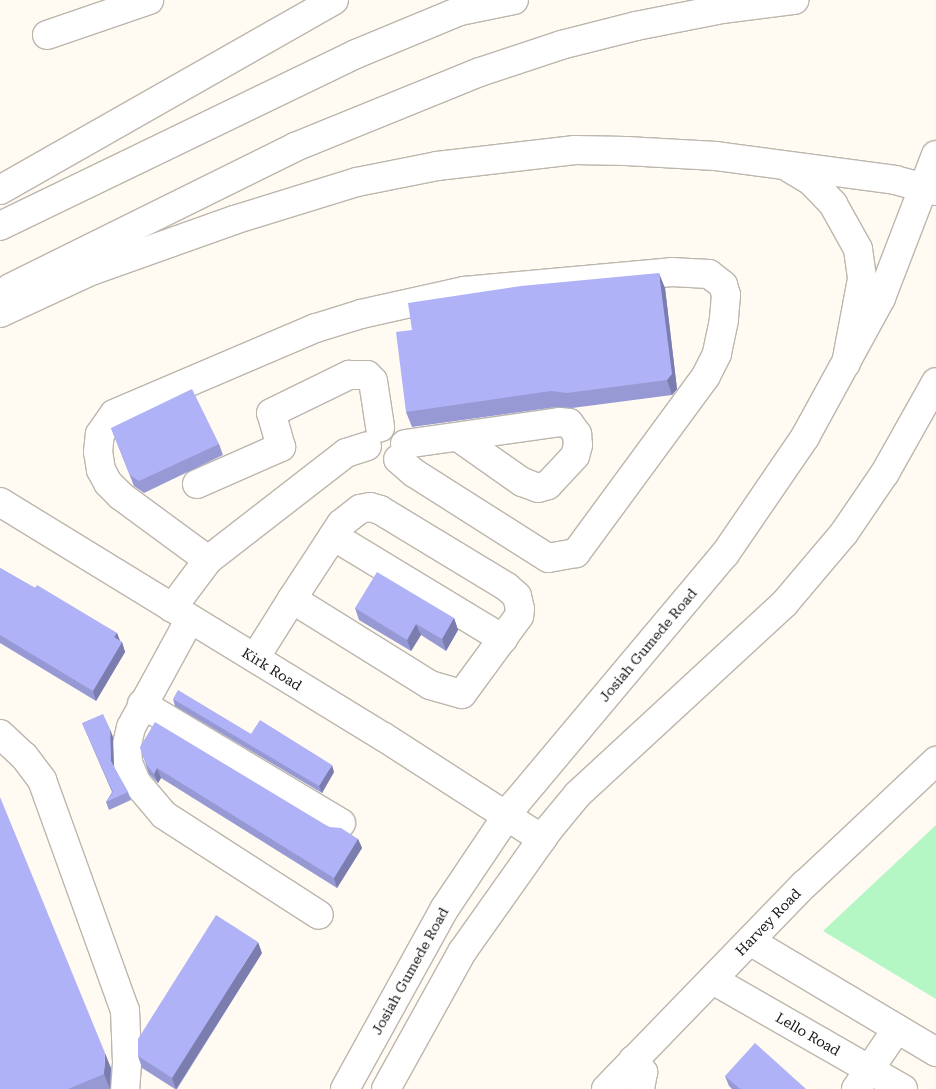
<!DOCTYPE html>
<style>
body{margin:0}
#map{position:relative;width:936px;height:1089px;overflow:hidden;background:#fffaf2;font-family:"Roboto Serif",serif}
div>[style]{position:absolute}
.green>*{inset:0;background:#b4f7c4}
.roads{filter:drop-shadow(1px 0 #bcb6ad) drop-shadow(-1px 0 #bcb6ad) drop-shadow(0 1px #bcb6ad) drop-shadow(0 -1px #bcb6ad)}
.minor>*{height:28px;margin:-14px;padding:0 14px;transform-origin:14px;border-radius:14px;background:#fff}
.major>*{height:28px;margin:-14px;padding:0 14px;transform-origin:14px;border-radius:14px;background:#fff}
.highway>*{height:28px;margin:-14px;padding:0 14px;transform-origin:14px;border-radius:14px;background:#fff}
.wall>*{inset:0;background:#9699d4}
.shaded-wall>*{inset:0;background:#7a7dad}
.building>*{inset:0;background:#afb2f7}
span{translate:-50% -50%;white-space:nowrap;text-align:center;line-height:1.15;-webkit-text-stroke:4.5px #fff;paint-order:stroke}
.street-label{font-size:14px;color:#161411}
</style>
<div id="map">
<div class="green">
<i style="clip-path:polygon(936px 825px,936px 999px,823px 931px)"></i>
</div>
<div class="roads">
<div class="minor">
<i style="left:47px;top:35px;width:108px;rotate:-18.9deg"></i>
<i style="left:405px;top:444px;width:156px;rotate:-8.1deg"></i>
<i style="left:559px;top:422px;width:10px;rotate:6deg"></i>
<i style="left:569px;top:423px;width:14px;rotate:54deg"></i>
<i style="left:577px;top:434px;width:11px;rotate:85deg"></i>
<i style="left:578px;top:445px;width:11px;rotate:105deg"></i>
<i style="left:575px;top:456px;width:40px;rotate:133deg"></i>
<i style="left:548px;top:485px;width:10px;rotate:163deg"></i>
<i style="left:538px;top:488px;width:17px;rotate:-159deg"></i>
<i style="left:522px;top:482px;width:78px;rotate:-144.9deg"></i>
<i style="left:197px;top:484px;width:92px;rotate:-23.8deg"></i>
<i style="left:281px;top:447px;width:35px;rotate:-106deg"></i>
<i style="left:271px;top:413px;width:87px;rotate:-26deg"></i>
<i style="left:349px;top:375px;width:18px"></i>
<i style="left:367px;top:375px;width:8px;rotate:45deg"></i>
<i style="left:373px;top:381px;width:47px;rotate:81.3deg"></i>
<i style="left:0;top:502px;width:450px;rotate:31.5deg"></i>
<i style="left:384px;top:737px;width:188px;rotate:32.8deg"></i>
<i style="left:333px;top:536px;width:199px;rotate:31.2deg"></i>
<i style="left:208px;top:560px;width:108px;rotate:-143.7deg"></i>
<i style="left:121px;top:496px;width:18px;rotate:-135deg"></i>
<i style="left:108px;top:483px;width:15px;rotate:-118deg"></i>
<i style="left:101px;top:470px;width:18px;rotate:-99deg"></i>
<i style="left:98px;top:452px;width:18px;rotate:-84deg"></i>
<i style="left:100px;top:434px;width:24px;rotate:-55deg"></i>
<i style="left:114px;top:414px;width:220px;rotate:-23.1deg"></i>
<i style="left:316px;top:328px;width:47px;rotate:-17.3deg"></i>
<i style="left:361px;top:314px;width:106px;rotate:-12.6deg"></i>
<i style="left:464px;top:291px;width:208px;rotate:-5.2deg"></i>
<i style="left:671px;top:272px;width:38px;rotate:3deg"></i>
<i style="left:709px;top:274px;width:18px;rotate:38deg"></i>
<i style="left:723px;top:285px;width:10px;rotate:73deg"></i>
<i style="left:726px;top:295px;width:25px;rotate:95deg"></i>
<i style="left:724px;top:320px;width:35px;rotate:102deg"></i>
<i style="left:717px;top:354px;width:25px;rotate:117deg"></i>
<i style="left:706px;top:376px;width:220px;rotate:126.3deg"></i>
<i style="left:576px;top:553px;width:28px;rotate:170deg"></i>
<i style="left:548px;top:558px;width:159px;rotate:-147.6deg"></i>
<i style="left:414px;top:473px;width:21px;rotate:-139deg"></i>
<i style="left:172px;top:608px;width:60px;rotate:-53.1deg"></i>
<i style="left:208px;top:560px;width:175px;rotate:-37.8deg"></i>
<i style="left:346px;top:453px;width:22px;rotate:-18deg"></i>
<i style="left:190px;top:619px;width:123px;rotate:118.6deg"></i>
<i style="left:131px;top:727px;width:18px;rotate:103deg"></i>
<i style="left:127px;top:745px;width:18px;rotate:87deg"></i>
<i style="left:128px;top:763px;width:21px;rotate:67deg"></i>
<i style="left:136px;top:782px;width:43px;rotate:49.7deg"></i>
<i style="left:164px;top:815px;width:184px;rotate:32.8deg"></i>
<i style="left:255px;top:658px;width:70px;rotate:-57.9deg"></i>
<i style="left:292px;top:599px;width:163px;rotate:31.9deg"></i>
<i style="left:430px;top:685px;width:33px;rotate:16deg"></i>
<i style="left:462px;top:694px;width:97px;rotate:-53.8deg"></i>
<i style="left:519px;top:616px;width:7px;rotate:-82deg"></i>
<i style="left:520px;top:609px;width:13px;rotate:-103deg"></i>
<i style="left:517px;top:596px;width:13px;rotate:-138deg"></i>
<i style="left:507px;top:587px;width:149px;rotate:-148.8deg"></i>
<i style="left:380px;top:510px;width:10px;rotate:-163deg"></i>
<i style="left:370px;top:507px;width:10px;rotate:169deg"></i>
<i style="left:360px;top:509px;width:24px;rotate:142deg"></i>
<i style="left:341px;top:524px;width:90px;rotate:123.2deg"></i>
<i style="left:142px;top:704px;width:232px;rotate:30.9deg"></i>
<i style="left:0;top:734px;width:33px;rotate:43deg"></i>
<i style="left:24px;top:756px;width:30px;rotate:53deg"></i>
<i style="left:42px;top:780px;width:245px;rotate:70.2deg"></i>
<i style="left:125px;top:1010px;width:53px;rotate:87.8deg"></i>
<i style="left:127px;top:1063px;width:26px;rotate:94deg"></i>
<i style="left:750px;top:941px;width:217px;rotate:30.8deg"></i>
<i style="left:713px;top:980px;width:219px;rotate:29.8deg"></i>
<i style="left:633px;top:1060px;width:16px;rotate:50deg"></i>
<i style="left:643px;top:1072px;width:17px;rotate:100deg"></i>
<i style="left:606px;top:1089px;width:286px;rotate:-45.9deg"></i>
<i style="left:805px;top:884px;width:180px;rotate:-43.2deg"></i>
<i style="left:856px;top:1089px;width:73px;rotate:-55.7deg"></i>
</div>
<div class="major">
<i style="left:345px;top:1089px;width:207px;rotate:-61.1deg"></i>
<i style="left:445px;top:908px;width:125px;rotate:-56.1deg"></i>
<i style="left:515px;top:804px;width:326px;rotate:-50deg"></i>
<i style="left:725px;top:554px;width:142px;rotate:-55.6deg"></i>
<i style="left:805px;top:437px;width:158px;rotate:-61.3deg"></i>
<i style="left:881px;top:298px;width:153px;rotate:-69deg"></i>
<i style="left:386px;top:1089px;width:157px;rotate:-61deg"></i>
<i style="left:462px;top:952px;width:151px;rotate:-54.7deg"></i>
<i style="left:549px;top:829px;width:45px;rotate:-50.4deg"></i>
<i style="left:578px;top:794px;width:280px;rotate:-42.7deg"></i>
<i style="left:784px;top:604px;width:93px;rotate:-49.8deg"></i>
<i style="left:844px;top:533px;width:73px;rotate:-55.7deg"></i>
<i style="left:885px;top:473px;width:104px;rotate:-60.7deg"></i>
</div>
<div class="highway">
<i style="left:791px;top:169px;width:23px;rotate:31deg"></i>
<i style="left:811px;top:181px;width:32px;rotate:46deg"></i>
<i style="left:833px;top:204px;width:51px;rotate:60.9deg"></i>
<i style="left:858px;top:249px;width:30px;rotate:82deg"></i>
<i style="left:862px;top:279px;width:86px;rotate:100.7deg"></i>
<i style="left:0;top:190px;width:384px;rotate:-29.6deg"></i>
<i style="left:0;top:226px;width:395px;rotate:-25.8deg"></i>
<i style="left:356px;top:54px;width:113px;rotate:-22.5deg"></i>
<i style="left:460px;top:11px;width:55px;rotate:-11.5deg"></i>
<i style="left:10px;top:288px;width:318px;rotate:-26.3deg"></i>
<i style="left:295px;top:147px;width:200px;rotate:-22.1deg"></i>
<i style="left:480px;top:72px;width:85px;rotate:-18.4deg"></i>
<i style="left:561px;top:45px;width:77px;rotate:-14.2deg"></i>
<i style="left:636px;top:26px;width:88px;rotate:-11.2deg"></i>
<i style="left:722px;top:9px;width:73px;rotate:-7.1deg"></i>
<i style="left:0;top:313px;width:100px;rotate:-24.8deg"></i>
<i style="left:91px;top:271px;width:152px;rotate:-19.6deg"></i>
<i style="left:234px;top:220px;width:129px;rotate:-17.2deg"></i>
<i style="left:357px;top:182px;width:82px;rotate:-11.3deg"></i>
<i style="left:437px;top:166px;width:139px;rotate:-6.6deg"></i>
<i style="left:575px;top:150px;width:51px;rotate:1.1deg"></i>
<i style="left:626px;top:151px;width:90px;rotate:3.2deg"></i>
<i style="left:716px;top:156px;width:181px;rotate:7.6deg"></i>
<i style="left:895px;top:180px;width:42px;rotate:15deg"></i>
</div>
</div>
<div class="wall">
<i style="clip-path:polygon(665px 288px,677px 389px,672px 395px,572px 408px,557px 407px,412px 427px,406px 412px,412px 330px)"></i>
<i style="clip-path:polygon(111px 428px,219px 444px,223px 455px,144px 493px,134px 486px)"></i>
<i style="clip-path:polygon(0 568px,35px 588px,117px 633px,119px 640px,122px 642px,125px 652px,96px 701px,0 643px)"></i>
<i style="clip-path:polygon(355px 608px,454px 618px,458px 630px,446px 651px,421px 635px,411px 651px,359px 620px)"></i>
<i style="clip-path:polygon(173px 699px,251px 734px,334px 772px,322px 793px,175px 706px)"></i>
<i style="clip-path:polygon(82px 723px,113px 737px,113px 766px,128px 792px,131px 800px,109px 810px,106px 802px,112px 792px)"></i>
<i style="clip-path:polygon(140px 747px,358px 839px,362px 848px,337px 888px,161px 778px,158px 783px,149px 774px)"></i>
<i style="clip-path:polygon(262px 953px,177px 1089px,175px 1089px,142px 1068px,138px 1056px)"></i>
<i style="clip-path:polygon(111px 1068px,110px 1089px,0 1089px)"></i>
<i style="clip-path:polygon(725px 1076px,806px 1089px,732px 1089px,729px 1086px)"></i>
</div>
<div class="shaded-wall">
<i style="clip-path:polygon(659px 273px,665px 288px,677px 389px,672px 395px,667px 380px)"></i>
<i style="clip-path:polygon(454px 618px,458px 630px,446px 651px,442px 639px)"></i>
<i style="clip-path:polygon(416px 624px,421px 635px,411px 651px,407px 640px)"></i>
<i style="clip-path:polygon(117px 633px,121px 643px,114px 637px)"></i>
<i style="clip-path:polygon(122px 642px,125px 652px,96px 701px,93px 691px)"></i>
<i style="clip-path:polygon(110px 729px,113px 737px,114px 769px,111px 761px)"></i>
<i style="clip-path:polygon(332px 765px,334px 772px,322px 793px,319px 786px)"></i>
<i style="clip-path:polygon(157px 768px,161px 778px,158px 783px,154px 774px)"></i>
<i style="clip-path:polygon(358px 839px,362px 848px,337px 888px,334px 878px)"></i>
<i style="clip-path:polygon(258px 942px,262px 953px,176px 1089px,172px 1078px)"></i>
<i style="clip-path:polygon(105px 1053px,111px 1068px,110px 1089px,104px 1074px)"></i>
</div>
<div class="building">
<i style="clip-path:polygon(659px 273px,672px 374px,667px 380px,567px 393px,551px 391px,406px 412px,396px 332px,412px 330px,408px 303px,521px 286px)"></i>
<i style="clip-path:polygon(192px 389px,219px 444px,139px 481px,130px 475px,111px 428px)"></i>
<i style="clip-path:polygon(0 568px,35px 588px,37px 585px,117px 633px,114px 637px,122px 642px,93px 691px,0 635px)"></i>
<i style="clip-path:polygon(377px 572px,454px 618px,442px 639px,416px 624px,407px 640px,355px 608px)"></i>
<i style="clip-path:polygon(178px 690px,251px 734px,260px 720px,332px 765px,319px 786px,173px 699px)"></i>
<i style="clip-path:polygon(103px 714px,110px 729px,111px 761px,128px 792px,106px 802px,113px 792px,82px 723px)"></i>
<i style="clip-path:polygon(155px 722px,329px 827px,341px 828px,358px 839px,334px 878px,157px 768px,154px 774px,146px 764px,140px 747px)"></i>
<i style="clip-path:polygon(0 797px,105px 1053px,104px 1074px,68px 1089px,0 1089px)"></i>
<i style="clip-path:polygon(216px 915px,258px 942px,172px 1078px,138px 1056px,138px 1039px)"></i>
<i style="clip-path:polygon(755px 1043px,806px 1089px,740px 1089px,725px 1076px)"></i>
</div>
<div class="street-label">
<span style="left:648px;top:645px;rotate:-50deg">Josiah Gumede Road</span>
<span style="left:272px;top:669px;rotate:32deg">Kirk Road</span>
<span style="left:768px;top:922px;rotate:-46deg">Harvey Road</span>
<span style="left:410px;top:971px;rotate:-61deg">Josiah Gumede Road</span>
<span style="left:808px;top:1034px;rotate:30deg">Lello Road</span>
</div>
</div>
